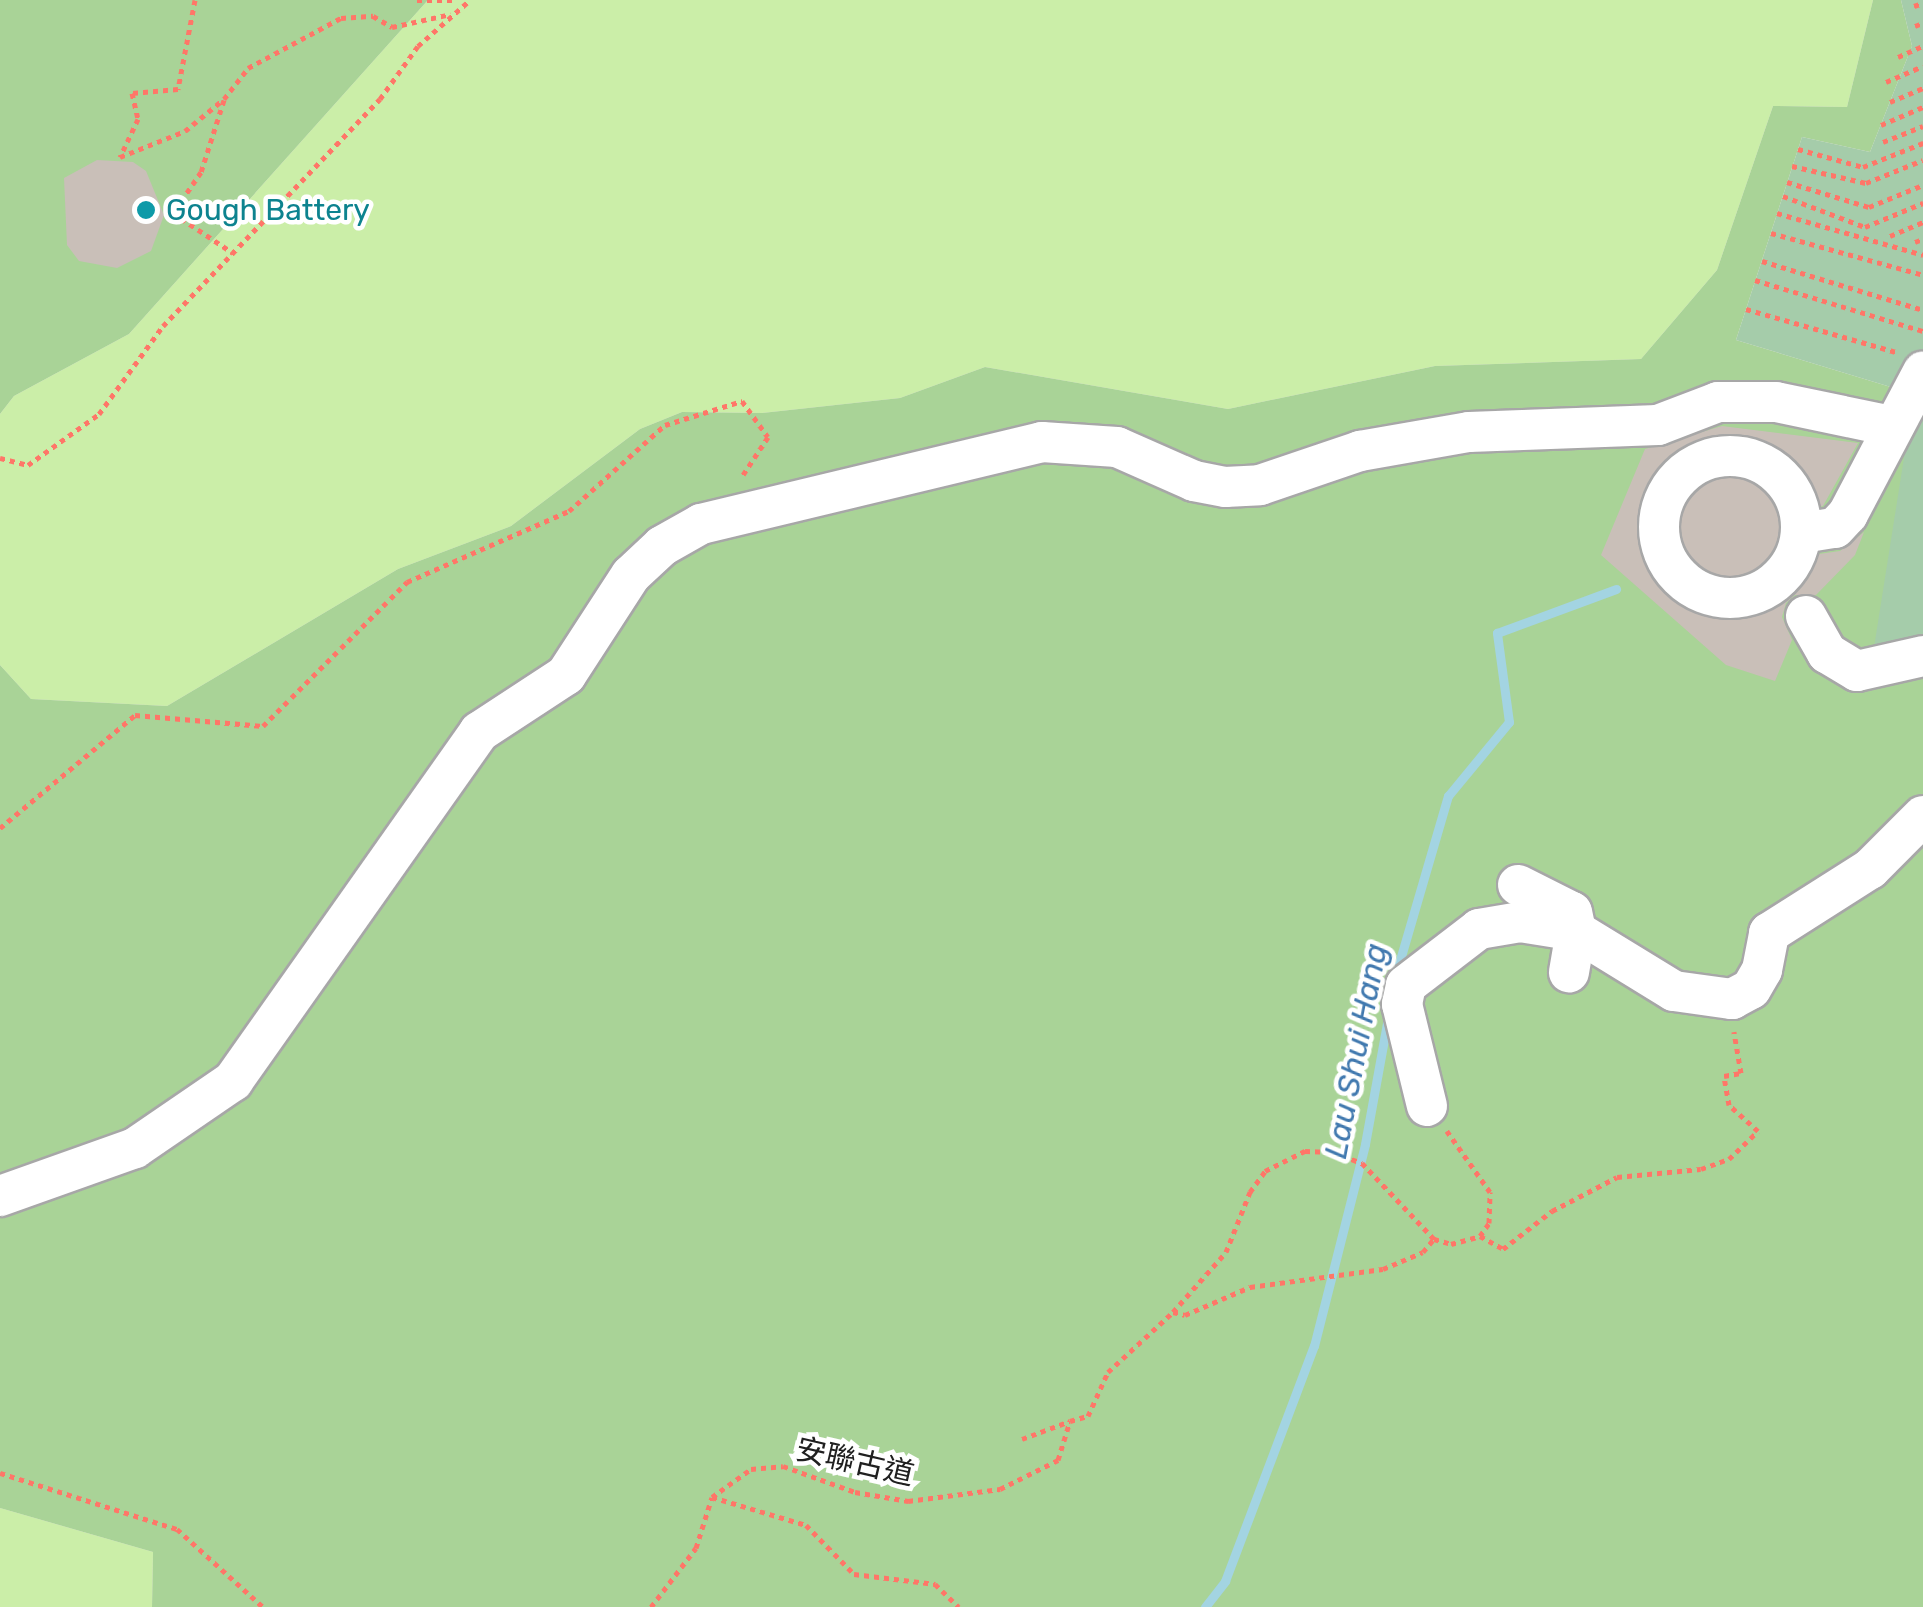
<!DOCTYPE html>
<meta charset="utf-8">
<style>
body{margin:0}
#map{position:relative;width:1923px;height:1607px;overflow:hidden;background:#f1ede5;font-family:Rubik,"Noto Sans TC",sans-serif}
div>[style]{position:absolute}
.grass>*{inset:0;background:#cbeea8}
.forest>*{inset:0;background:#a9d397}
.cemetery>*{inset:0;background:#a5ccaa}
.stream>*{height:9px;margin:-4.5px;padding:0 4.5px;transform-origin:4.5px;border-radius:4.5px;background:#a3d4e2}
.building>*{inset:0;background:#c9bfb8}
.path>*{height:5px;margin-top:-2.5px;transform-origin:0;background:repeating-linear-gradient(90deg,#ff7668 0 5px,transparent 0 10px)}
.roads{filter:drop-shadow(2px 0 #a7a7a7) drop-shadow(-2px 0 #a7a7a7) drop-shadow(0 2px #a7a7a7) drop-shadow(0 -2px #a7a7a7)}
.minor>*{height:40px;margin:-20px;padding:0 20px;transform-origin:20px;border-radius:20px;background:#fff}
.minor>.ring{margin:-20px;padding:0;box-sizing:content-box;background:none;border:40px solid #fff;border-radius:50%}
.dots>*{width:28px;height:28px;translate:-50% -50%;box-sizing:border-box;border:5px solid #fff;border-radius:50%}
span{translate:-50% -50%;white-space:nowrap;text-align:center;line-height:1.15;-webkit-text-stroke:9px #fff;paint-order:stroke}
.culture-label{font-size:30px;color:#0d838f}
.left{translate:0 -50%;text-align:left}
.street-label{font-size:30px;color:#202020}
.water-label{font-size:32px;color:#4179af;font-style:italic}
</style>
<div id="map">
<div class="grass">
<i style="clip-path:polygon(428px 0,1873px 0,1847px 107px,1773px 106px,1717px 270px,1641px 359px,1435px 366px,1228px 409px,985px 367px,900px 398px,762px 413px,682px 412px,640px 429px,511px 526px,398px 569px,167px 706px,31px 699px,0 665px,0 414px,14px 396px,129px 334px)"></i>
<i style="clip-path:polygon(0 1508px,153px 1552px,152px 1607px,0 1607px)"></i>
</div>
<div class="forest">
<i style="clip-path:polygon(0 0,428px 0,129px 334px,14px 396px,0 414px)"></i>
<i style="clip-path:polygon(1873px 0,1901px 0,1912px 46px,1870px 152px,1802px 137px,1736px 340px,1894px 388px,1909px 426px,1923px 669px,1923px 1607px,152px 1607px,153px 1552px,0 1508px,0 665px,31px 699px,167px 706px,398px 569px,511px 526px,640px 429px,682px 412px,762px 413px,900px 398px,985px 367px,1228px 409px,1435px 366px,1641px 359px,1717px 270px,1773px 106px,1847px 107px)"></i>
</div>
<div class="cemetery">
<i style="clip-path:polygon(1901px 0,1923px 0,1923px 669px,1869px 679px,1909px 426px,1894px 388px,1736px 340px,1802px 137px,1870px 152px,1912px 46px)"></i>
</div>
<div class="stream">
<i style="left:1395px;top:977px;width:189px;rotate:-73.7deg"></i>
<i style="left:1448px;top:796px;width:96px;rotate:-50.5deg"></i>
<i style="left:1509px;top:722px;width:90px;rotate:-97.7deg"></i>
<i style="left:1497px;top:633px;width:127px;rotate:-20.3deg"></i>
<i style="left:1205px;top:1607px;width:33px;rotate:-52deg"></i>
<i style="left:1225px;top:1581px;width:251px;rotate:-69.3deg"></i>
<i style="left:1314px;top:1346px;width:208px;rotate:-75.8deg"></i>
<i style="left:1365px;top:1144px;width:134px;rotate:-79.7deg"></i>
</div>
<div class="building">
<i style="clip-path:polygon(97px 160px,133px 162px,146px 171px,164px 215px,151px 251px,117px 268px,79px 261px,67px 245px,64px 178px)"></i>
<i style="clip-path:polygon(1722px 426px,1858px 443px,1823px 506px,1788px 514px,1780px 525px,1783px 547px,1805px 556px,1840px 551px,1864px 532px,1855px 555px,1816px 595px,1795px 595px,1786px 603px,1782px 617px,1792px 640px,1775px 681px,1726px 665px,1601px 555px,1645px 449px)"></i>
</div>
<div class="path">
<i style="left:195px;top:0;width:91px;rotate:100.8deg"></i>
<i style="left:178px;top:89px;width:46px;rotate:175deg"></i>
<i style="left:132px;top:93px;width:27px;rotate:77deg"></i>
<i style="left:138px;top:119px;width:42px;rotate:115.3deg"></i>
<i style="left:120px;top:157px;width:70px;rotate:-21.8deg"></i>
<i style="left:185px;top:131px;width:50px;rotate:-39.4deg"></i>
<i style="left:224px;top:99px;width:39px;rotate:-52deg"></i>
<i style="left:248px;top:68px;width:106px;rotate:-28.3deg"></i>
<i style="left:341px;top:18px;width:32px;rotate:-4deg"></i>
<i style="left:373px;top:16px;width:22px;rotate:30deg"></i>
<i style="left:392px;top:27px;width:60px;rotate:-12.4deg"></i>
<i style="left:417px;top:0;width:35px"></i>
<i style="left:1914px;top:6px;width:9px;rotate:-18deg"></i>
<i style="left:1915px;top:26px;width:9px;rotate:-21deg"></i>
<i style="left:1898px;top:57px;width:27px;rotate:-24deg"></i>
<i style="left:1886px;top:82px;width:40px;rotate:-23.4deg"></i>
<i style="left:224px;top:100px;width:76px;rotate:107.7deg"></i>
<i style="left:201px;top:172px;width:50px;rotate:124.3deg"></i>
<i style="left:173px;top:213px;width:72px;rotate:33.7deg"></i>
<i style="left:1890px;top:102px;width:36px;rotate:-23deg"></i>
<i style="left:1881px;top:125px;width:46px;rotate:-23.2deg"></i>
<i style="left:1883px;top:142px;width:43px;rotate:-21.8deg"></i>
<i style="left:1798px;top:149px;width:67px;rotate:15.5deg"></i>
<i style="left:1863px;top:167px;width:65px;rotate:-21.8deg"></i>
<i style="left:1792px;top:166px;width:76px;rotate:12.9deg"></i>
<i style="left:1866px;top:183px;width:61px;rotate:-22deg"></i>
<i style="left:1787px;top:182px;width:86px;rotate:17deg"></i>
<i style="left:1869px;top:207px;width:58px;rotate:-22.2deg"></i>
<i style="left:1783px;top:196px;width:88px;rotate:20.7deg"></i>
<i style="left:1865px;top:227px;width:63px;rotate:-22.5deg"></i>
<i style="left:1777px;top:213px;width:152px;rotate:16deg"></i>
<i style="left:1771px;top:233px;width:158px;rotate:15.4deg"></i>
<i style="left:1890px;top:236px;width:36px;rotate:-23deg"></i>
<i style="left:1915px;top:242px;width:9px;rotate:-21deg"></i>
<i style="left:1762px;top:261px;width:168px;rotate:16.9deg"></i>
<i style="left:1755px;top:280px;width:176px;rotate:16.9deg"></i>
<i style="left:1746px;top:309px;width:156px;rotate:16deg"></i>
<i style="left:0;top:458px;width:29px;rotate:14deg"></i>
<i style="left:28px;top:465px;width:87px;rotate:-35.7deg"></i>
<i style="left:99px;top:414px;width:109px;rotate:-54deg"></i>
<i style="left:163px;top:326px;width:314px;rotate:-46.3deg"></i>
<i style="left:380px;top:99px;width:65px;rotate:-54.4deg"></i>
<i style="left:418px;top:46px;width:69px;rotate:-41.5deg"></i>
<i style="left:0;top:828px;width:176px;rotate:-39.9deg"></i>
<i style="left:135px;top:715px;width:128px;rotate:4.9deg"></i>
<i style="left:263px;top:726px;width:204px;rotate:-45deg"></i>
<i style="left:407px;top:582px;width:177px;rotate:-23.7deg"></i>
<i style="left:569px;top:511px;width:129px;rotate:-41.9deg"></i>
<i style="left:665px;top:425px;width:81px;rotate:-17.3deg"></i>
<i style="left:742px;top:401px;width:44px;rotate:54.2deg"></i>
<i style="left:768px;top:437px;width:49px;rotate:123.4deg"></i>
<i style="left:1480px;top:1236px;width:26px;rotate:29deg"></i>
<i style="left:1503px;top:1249px;width:62px;rotate:-37.8deg"></i>
<i style="left:1552px;top:1211px;width:73px;rotate:-27.6deg"></i>
<i style="left:1617px;top:1177px;width:84px;rotate:-5.4deg"></i>
<i style="left:1701px;top:1169px;width:30px;rotate:-20deg"></i>
<i style="left:1729px;top:1159px;width:40px;rotate:-44deg"></i>
<i style="left:1758px;top:1131px;width:39px;rotate:-138deg"></i>
<i style="left:1729px;top:1105px;width:29px;rotate:-100deg"></i>
<i style="left:1724px;top:1076px;width:17px;rotate:-10deg"></i>
<i style="left:1741px;top:1073px;width:42px;rotate:-99.7deg"></i>
<i style="left:1173px;top:1312px;width:80px;rotate:-48.5deg"></i>
<i style="left:1226px;top:1252px;width:65px;rotate:-68.2deg"></i>
<i style="left:1250px;top:1192px;width:26px;rotate:-54deg"></i>
<i style="left:1265px;top:1171px;width:45px;rotate:-26.6deg"></i>
<i style="left:1305px;top:1151px;width:28px;rotate:2deg"></i>
<i style="left:1333px;top:1152px;width:31px;rotate:21deg"></i>
<i style="left:1362px;top:1163px;width:105px;rotate:46.5deg"></i>
<i style="left:1434px;top:1239px;width:18px;rotate:16deg"></i>
<i style="left:1451px;top:1244px;width:30px;rotate:-15deg"></i>
<i style="left:1480px;top:1236px;width:16px;rotate:-55deg"></i>
<i style="left:1489px;top:1223px;width:31px;rotate:-88deg"></i>
<i style="left:1490px;top:1192px;width:75px;rotate:-125.2deg"></i>
<i style="left:1022px;top:1439px;width:51px;rotate:-20.6deg"></i>
<i style="left:0;top:1473px;width:186px;rotate:17.6deg"></i>
<i style="left:177px;top:1529px;width:116px;rotate:42.2deg"></i>
<i style="left:712px;top:1497px;width:98px;rotate:16.6deg"></i>
<i style="left:806px;top:1525px;width:69px;rotate:45.6deg"></i>
<i style="left:854px;top:1574px;width:82px;rotate:7deg"></i>
<i style="left:935px;top:1584px;width:33px;rotate:44deg"></i>
<i style="left:651px;top:1607px;width:74px;rotate:-52.7deg"></i>
<i style="left:696px;top:1548px;width:53px;rotate:-72.6deg"></i>
<i style="left:712px;top:1497px;width:48px;rotate:-35.7deg"></i>
<i style="left:751px;top:1469px;width:32px;rotate:-5deg"></i>
<i style="left:783px;top:1466px;width:77px;rotate:19.9deg"></i>
<i style="left:855px;top:1492px;width:54px;rotate:9.6deg"></i>
<i style="left:908px;top:1501px;width:93px;rotate:-7.4deg"></i>
<i style="left:1000px;top:1489px;width:65px;rotate:-26.6deg"></i>
<i style="left:1058px;top:1460px;width:41px;rotate:-72.9deg"></i>
<i style="left:1070px;top:1421px;width:19px;rotate:-16deg"></i>
<i style="left:1088px;top:1416px;width:48px;rotate:-65.6deg"></i>
<i style="left:1108px;top:1372px;width:88px;rotate:-42.7deg"></i>
<i style="left:1173px;top:1312px;width:12px;rotate:14deg"></i>
<i style="left:1185px;top:1315px;width:71px;rotate:-23.3deg"></i>
<i style="left:1250px;top:1287px;width:134px;rotate:-7.7deg"></i>
<i style="left:1383px;top:1269px;width:43px;rotate:-23deg"></i>
<i style="left:1423px;top:1252px;width:17px;rotate:-50deg"></i>
</div>
<div class="roads">
<div class="minor">
<i class="ring" style="left:1659px;top:456px;width:102px;height:102px"></i>
<i style="left:1802px;top:533px;width:33px;rotate:-9deg"></i>
<i style="left:1835px;top:528px;width:19px;rotate:-47deg"></i>
<i style="left:1848px;top:514px;width:161px;rotate:-62.2deg"></i>
<i style="left:1806px;top:616px;width:43px;rotate:60.4deg"></i>
<i style="left:1827px;top:653px;width:35px;rotate:31deg"></i>
<i style="left:1857px;top:671px;width:68px;rotate:-12.8deg"></i>
<i style="left:1518px;top:885px;width:60px;rotate:26.6deg"></i>
<i style="left:1572px;top:912px;width:19px;rotate:78deg"></i>
<i style="left:1576px;top:931px;width:42px;rotate:99.7deg"></i>
<i style="left:1427px;top:1106px;width:105px;rotate:-103.8deg"></i>
<i style="left:1402px;top:1004px;width:19px;rotate:-78deg"></i>
<i style="left:1406px;top:985px;width:92px;rotate:-37.5deg"></i>
<i style="left:1479px;top:929px;width:42px;rotate:-9.7deg"></i>
<i style="left:1520px;top:922px;width:57px;rotate:9.1deg"></i>
<i style="left:1576px;top:931px;width:115px;rotate:31.5deg"></i>
<i style="left:1674px;top:991px;width:59px;rotate:7.9deg"></i>
<i style="left:1732px;top:999px;width:21px;rotate:-28deg"></i>
<i style="left:1751px;top:989px;width:22px;rotate:-60deg"></i>
<i style="left:1762px;top:970px;width:38px;rotate:-79deg"></i>
<i style="left:1769px;top:933px;width:120px;rotate:-32.4deg"></i>
<i style="left:1870px;top:869px;width:75px;rotate:-45deg"></i>
<i style="left:0;top:1196px;width:143px;rotate:-19.6deg"></i>
<i style="left:135px;top:1148px;width:119px;rotate:-34.4deg"></i>
<i style="left:233px;top:1081px;width:427px;rotate:-54.8deg"></i>
<i style="left:479px;top:732px;width:104px;rotate:-33.2deg"></i>
<i style="left:566px;top:675px;width:119px;rotate:-57deg"></i>
<i style="left:631px;top:575px;width:42px;rotate:-43.1deg"></i>
<i style="left:662px;top:546px;width:45px;rotate:-29.4deg"></i>
<i style="left:701px;top:524px;width:351px;rotate:-13.5deg"></i>
<i style="left:1042px;top:442px;width:75px;rotate:3.8deg"></i>
<i style="left:1117px;top:447px;width:84px;rotate:23.8deg"></i>
<i style="left:1194px;top:481px;width:32px;rotate:11deg"></i>
<i style="left:1225px;top:487px;width:35px;rotate:-3deg"></i>
<i style="left:1260px;top:485px;width:106px;rotate:-18.8deg"></i>
<i style="left:1360px;top:451px;width:111px;rotate:-9.9deg"></i>
<i style="left:1469px;top:432px;width:189px;rotate:-2.1deg"></i>
<i style="left:1658px;top:425px;width:64px;rotate:-21deg"></i>
<i style="left:1718px;top:402px;width:58px"></i>
<i style="left:1776px;top:402px;width:117px;rotate:11.8deg"></i>
</div>
</div>
<div class="dots">
<i style="left:146px;top:210px;background:#0f9aa8"></i>
</div>
<div class="culture-label">
<span class="left" style="left:166px;top:210px">Gough Battery</span>
</div>
<div class="street-label">
<span style="left:855px;top:1462px;rotate:13deg">安聯古道</span>
</div>
<div class="water-label">
<span style="left:1356px;top:1051px;rotate:-79deg">Lau Shui Hang</span>
</div>
</div>
